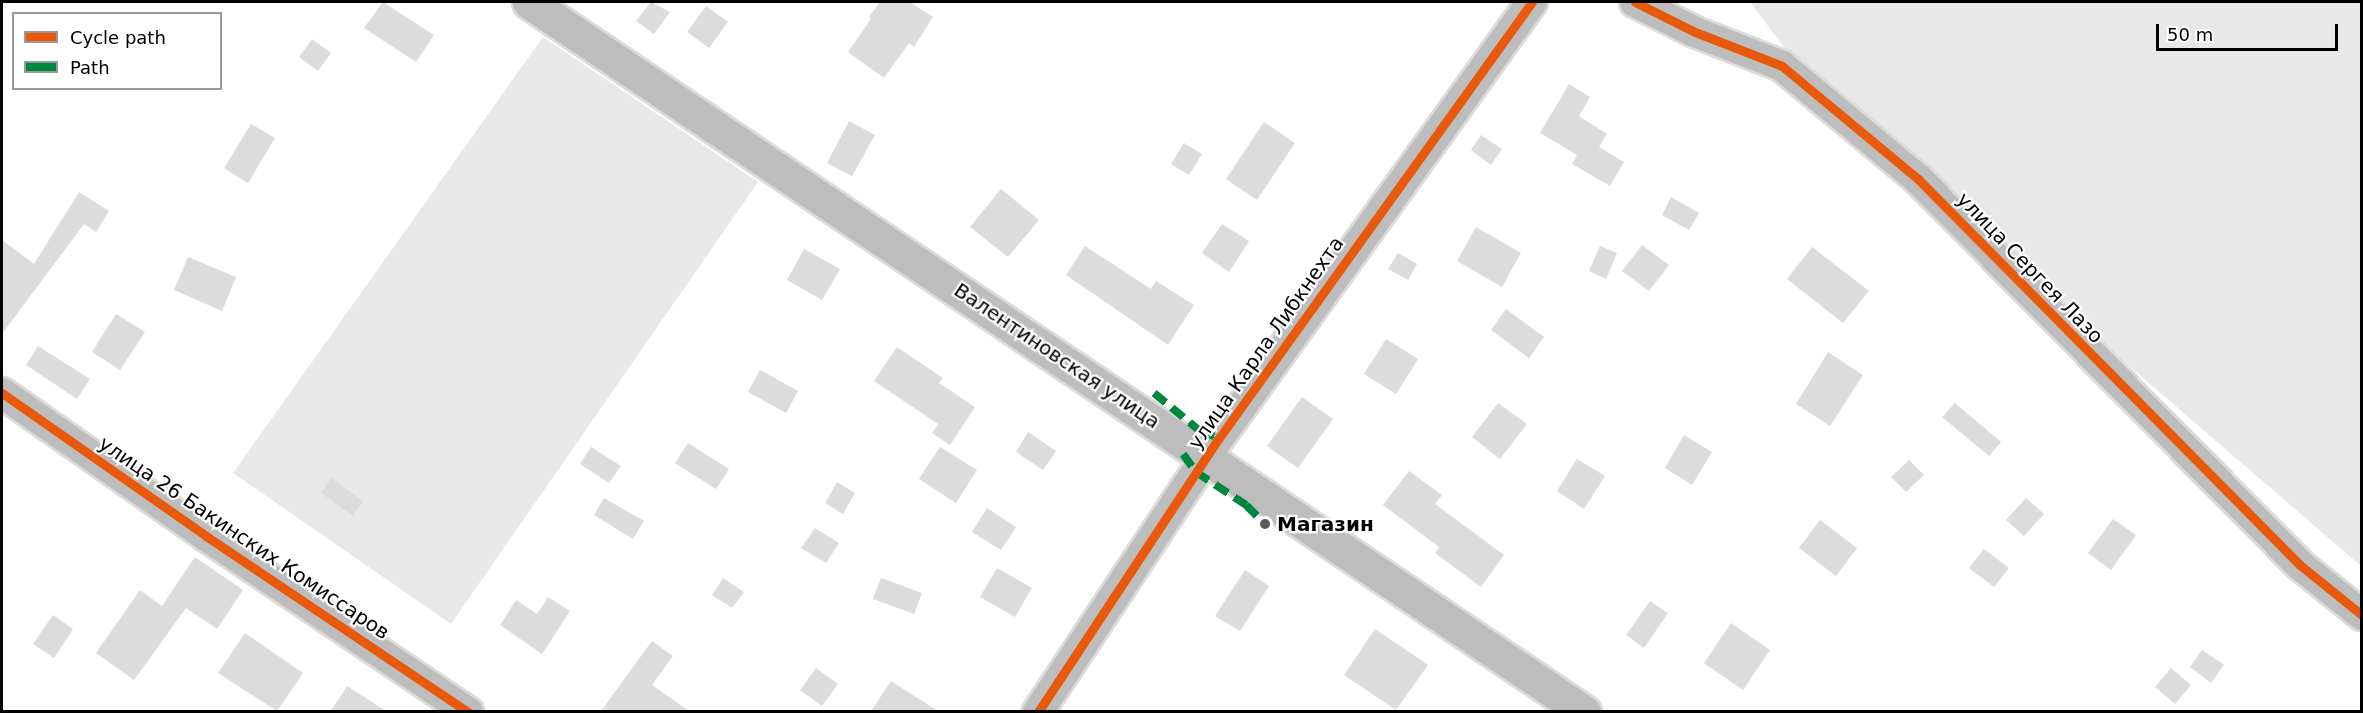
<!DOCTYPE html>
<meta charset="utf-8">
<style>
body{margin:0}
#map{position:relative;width:2363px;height:713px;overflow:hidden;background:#fff;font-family:"DejaVu Sans",sans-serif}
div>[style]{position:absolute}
.green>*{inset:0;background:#e8e8e8}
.building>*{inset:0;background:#dcdcdc}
.roads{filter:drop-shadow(2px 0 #dbdbdb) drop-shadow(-2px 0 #dbdbdb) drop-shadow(0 2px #dbdbdb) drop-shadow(0 -2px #dbdbdb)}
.minor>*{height:30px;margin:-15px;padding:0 15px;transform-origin:15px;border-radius:15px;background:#bdbdbd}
.major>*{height:33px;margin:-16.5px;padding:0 16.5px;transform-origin:16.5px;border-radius:16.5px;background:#bdbdbd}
.quiet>*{height:8px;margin-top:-4px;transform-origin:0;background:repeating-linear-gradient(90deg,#00873e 0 15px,transparent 0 23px)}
.cycleway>*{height:9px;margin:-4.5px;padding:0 4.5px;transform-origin:4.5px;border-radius:4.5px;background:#e8590c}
.dots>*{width:16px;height:16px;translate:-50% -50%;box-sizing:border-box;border:3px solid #fff;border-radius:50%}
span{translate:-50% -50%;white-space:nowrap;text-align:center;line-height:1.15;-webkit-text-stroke:4.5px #fff;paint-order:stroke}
.street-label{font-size:20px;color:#000}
.poi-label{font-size:20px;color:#000;font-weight:700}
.left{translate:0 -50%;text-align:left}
.frame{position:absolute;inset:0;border:3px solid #000;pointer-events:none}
.legend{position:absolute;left:12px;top:12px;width:210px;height:78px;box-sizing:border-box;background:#fff;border:2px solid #999;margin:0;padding:8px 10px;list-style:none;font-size:18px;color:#000}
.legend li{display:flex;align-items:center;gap:12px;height:30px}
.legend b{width:30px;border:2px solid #999}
.scale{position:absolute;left:2156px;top:24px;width:182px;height:27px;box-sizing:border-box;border:3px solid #000;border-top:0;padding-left:8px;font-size:18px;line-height:21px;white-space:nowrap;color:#000;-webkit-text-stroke:4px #fff;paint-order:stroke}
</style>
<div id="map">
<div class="green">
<i style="clip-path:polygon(1750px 2px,2361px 2px,2361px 566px,1831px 109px)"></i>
<i style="clip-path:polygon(543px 37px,758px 182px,451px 624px,233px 473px)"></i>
</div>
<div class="building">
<i style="clip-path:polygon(383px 2px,434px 35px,416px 62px,364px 28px)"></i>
<i style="clip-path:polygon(651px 2px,670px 12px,654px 34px,636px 21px)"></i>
<i style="clip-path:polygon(880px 2px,910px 2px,933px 17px,914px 47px,909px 43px,884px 78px,848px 52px,871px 19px,869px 17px)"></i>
<i style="clip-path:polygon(706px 6px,728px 22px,709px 48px,687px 32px)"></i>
<i style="clip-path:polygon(312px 39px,331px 53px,318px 71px,299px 57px)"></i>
<i style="clip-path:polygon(1569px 84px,1590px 97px,1579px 116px,1607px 134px,1599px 147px,1624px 162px,1610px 186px,1572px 164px,1577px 155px,1540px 133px)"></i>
<i style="clip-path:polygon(849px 121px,875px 135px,852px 176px,827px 163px)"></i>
<i style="clip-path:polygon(1264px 122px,1295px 143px,1257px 200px,1226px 179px)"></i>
<i style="clip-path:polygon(251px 124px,275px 138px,248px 183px,224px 168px)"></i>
<i style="clip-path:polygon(1481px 135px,1502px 149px,1491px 165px,1471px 150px)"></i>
<i style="clip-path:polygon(1184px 143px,1202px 154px,1189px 175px,1171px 164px)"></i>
<i style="clip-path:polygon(1001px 189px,1039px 220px,1008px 257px,970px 227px)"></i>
<i style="clip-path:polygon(79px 192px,109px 211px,96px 232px,84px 224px,2px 334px,2px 240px,34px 264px)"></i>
<i style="clip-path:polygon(1671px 197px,1699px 213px,1689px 230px,1662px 215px)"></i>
<i style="clip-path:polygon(1222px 224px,1249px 241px,1229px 272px,1202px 253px)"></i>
<i style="clip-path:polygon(1476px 227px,1521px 253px,1502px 287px,1457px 261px)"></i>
<i style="clip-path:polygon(1642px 245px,1669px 265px,1649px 291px,1622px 271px)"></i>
<i style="clip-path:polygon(1085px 246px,1151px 289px,1156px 281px,1194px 305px,1168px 345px,1066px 275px)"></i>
<i style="clip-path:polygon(1600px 246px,1617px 253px,1606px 279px,1589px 271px)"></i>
<i style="clip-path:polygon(1812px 247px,1869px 291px,1843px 323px,1787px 279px)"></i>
<i style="clip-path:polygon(804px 249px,840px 269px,822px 300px,787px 280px)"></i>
<i style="clip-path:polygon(1398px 253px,1417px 264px,1408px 280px,1388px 269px)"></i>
<i style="clip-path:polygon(188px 257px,236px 277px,222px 311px,174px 290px)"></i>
<i style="clip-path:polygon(1506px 309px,1544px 337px,1529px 358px,1491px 330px)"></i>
<i style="clip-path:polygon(116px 314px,145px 332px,120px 370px,92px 352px)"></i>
<i style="clip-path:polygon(1386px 339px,1418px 359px,1396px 394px,1364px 374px)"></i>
<i style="clip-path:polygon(38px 346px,90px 379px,77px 399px,26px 365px)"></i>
<i style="clip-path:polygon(897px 347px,943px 378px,939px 383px,975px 407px,950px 445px,932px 433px,938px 424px,874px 381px)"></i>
<i style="clip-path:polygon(1828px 352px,1863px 375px,1830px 426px,1796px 404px)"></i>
<i style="clip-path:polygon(760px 370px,798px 391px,786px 413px,748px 392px)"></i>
<i style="clip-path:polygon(1302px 397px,1333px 419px,1298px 468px,1267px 446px)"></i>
<i style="clip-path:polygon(1498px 403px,1527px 424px,1500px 459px,1472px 437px)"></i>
<i style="clip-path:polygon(1955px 403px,2001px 442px,1989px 456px,1942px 417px)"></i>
<i style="clip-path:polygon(1028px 432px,1056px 451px,1043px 470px,1016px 452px)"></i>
<i style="clip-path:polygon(1684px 435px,1712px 452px,1692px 485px,1665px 468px)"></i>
<i style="clip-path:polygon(688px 443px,729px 469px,716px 489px,675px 463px)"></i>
<i style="clip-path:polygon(591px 447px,621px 466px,609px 483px,580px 464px)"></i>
<i style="clip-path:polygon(940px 447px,977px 470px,956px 503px,919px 479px)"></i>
<i style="clip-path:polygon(1577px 459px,1605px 476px,1584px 509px,1557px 491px)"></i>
<i style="clip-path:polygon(1909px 460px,1924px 475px,1906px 492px,1891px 477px)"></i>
<i style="clip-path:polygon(1409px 471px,1442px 495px,1435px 504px,1504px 555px,1481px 587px,1435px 553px,1439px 547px,1383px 505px)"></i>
<i style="clip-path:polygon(331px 478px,363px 501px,353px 516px,321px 493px)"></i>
<i style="clip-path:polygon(837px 482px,855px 493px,843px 514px,825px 503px)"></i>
<i style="clip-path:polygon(604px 498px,644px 521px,633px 539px,594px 515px)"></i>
<i style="clip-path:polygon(2026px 498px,2044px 514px,2024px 536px,2006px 520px)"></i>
<i style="clip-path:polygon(987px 508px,1016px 527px,1001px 550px,972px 532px)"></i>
<i style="clip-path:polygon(2113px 519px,2136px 535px,2111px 570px,2088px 553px)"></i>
<i style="clip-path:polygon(1820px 520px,1857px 548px,1836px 576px,1799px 548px)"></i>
<i style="clip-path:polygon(815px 528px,839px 543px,826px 563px,801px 548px)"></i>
<i style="clip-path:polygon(1984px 549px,2009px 568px,1994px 587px,1969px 568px)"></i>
<i style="clip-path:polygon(195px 557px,243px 590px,217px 629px,186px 608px,134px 680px,96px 653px,140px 590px,162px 606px)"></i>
<i style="clip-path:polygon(997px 568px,1032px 588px,1015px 617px,980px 597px)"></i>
<i style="clip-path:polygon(1245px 570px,1269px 586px,1240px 631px,1215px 616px)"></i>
<i style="clip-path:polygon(723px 578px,744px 592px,732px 608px,712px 595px)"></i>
<i style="clip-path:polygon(881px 578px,922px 593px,914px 614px,873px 599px)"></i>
<i style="clip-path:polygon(548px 597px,570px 611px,542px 654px,500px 625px,516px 600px,537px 614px)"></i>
<i style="clip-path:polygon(1650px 601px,1668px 613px,1644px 648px,1626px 635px)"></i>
<i style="clip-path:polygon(53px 615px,73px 629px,54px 658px,33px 644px)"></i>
<i style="clip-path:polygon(1731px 623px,1770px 650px,1743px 690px,1704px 663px)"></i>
<i style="clip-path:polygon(1375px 629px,1428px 665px,1396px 710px,1344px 675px)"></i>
<i style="clip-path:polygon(245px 633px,303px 673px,277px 711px,218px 673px)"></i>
<i style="clip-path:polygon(652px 641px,673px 656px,652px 685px,689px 711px,601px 711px)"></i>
<i style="clip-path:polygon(2202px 650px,2224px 665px,2211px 683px,2190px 667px)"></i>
<i style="clip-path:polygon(816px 668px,838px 684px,822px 706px,800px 690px)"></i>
<i style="clip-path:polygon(2171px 668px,2191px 685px,2175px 704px,2155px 687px)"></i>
<i style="clip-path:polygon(891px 681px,938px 711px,871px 711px)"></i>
<i style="clip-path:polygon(347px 686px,386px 711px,331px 711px)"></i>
</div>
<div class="roads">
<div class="minor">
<i style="left:1635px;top:2px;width:67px;rotate:26.6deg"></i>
<i style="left:1695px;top:32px;width:93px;rotate:21.3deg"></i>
<i style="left:1782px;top:66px;width:177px;rotate:39.7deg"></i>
<i style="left:1918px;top:179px;width:543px;rotate:45.3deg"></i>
<i style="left:2300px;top:565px;width:80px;rotate:38.9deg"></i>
<i style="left:2px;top:393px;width:249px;rotate:35deg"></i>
<i style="left:206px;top:536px;width:316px;rotate:33.9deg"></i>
<i style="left:1038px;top:712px;width:328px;rotate:-56.6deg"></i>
<i style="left:1219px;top:438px;width:537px;rotate:-54.33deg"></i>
</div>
<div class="major">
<i style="left:529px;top:2px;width:1272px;rotate:33.94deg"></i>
</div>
</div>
<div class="quiet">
<i style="left:1154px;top:393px;width:60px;rotate:39.6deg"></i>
<i style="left:1200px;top:431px;width:20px;rotate:20deg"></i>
<i style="left:1183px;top:454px;width:22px;rotate:54deg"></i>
<i style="left:1196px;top:472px;width:60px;rotate:33.4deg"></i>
<i style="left:1246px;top:505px;width:27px;rotate:45deg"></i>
</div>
<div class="cycleway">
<i style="left:1635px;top:2px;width:67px;rotate:26.6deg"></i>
<i style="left:1695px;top:32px;width:93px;rotate:21.3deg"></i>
<i style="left:1782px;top:66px;width:177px;rotate:39.7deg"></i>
<i style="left:1918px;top:179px;width:543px;rotate:45.3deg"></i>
<i style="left:2300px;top:565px;width:80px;rotate:38.9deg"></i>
<i style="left:2px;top:393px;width:249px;rotate:35deg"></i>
<i style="left:206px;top:536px;width:316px;rotate:33.9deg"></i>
<i style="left:1038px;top:712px;width:328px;rotate:-56.6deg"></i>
<i style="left:1219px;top:438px;width:537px;rotate:-54.33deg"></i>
</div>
<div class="dots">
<i style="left:1265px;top:524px;background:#595959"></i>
</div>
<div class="street-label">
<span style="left:2030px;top:268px;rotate:46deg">улица Сергея Лазо</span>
<span style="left:1266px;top:343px;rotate:-55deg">улица Карла Либкнехта</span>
<span style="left:1057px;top:356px;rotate:34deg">Валентиновская улица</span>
<span style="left:244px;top:538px;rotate:34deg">улица 26 Бакинских Комиссаров</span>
</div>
<div class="poi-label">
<span class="left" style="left:1277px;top:524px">Магазин</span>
</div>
<div class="frame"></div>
<ul class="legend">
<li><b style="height:8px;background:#e8590c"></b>Cycle path</li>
<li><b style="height:8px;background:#00873e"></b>Path</li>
</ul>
<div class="scale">50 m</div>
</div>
